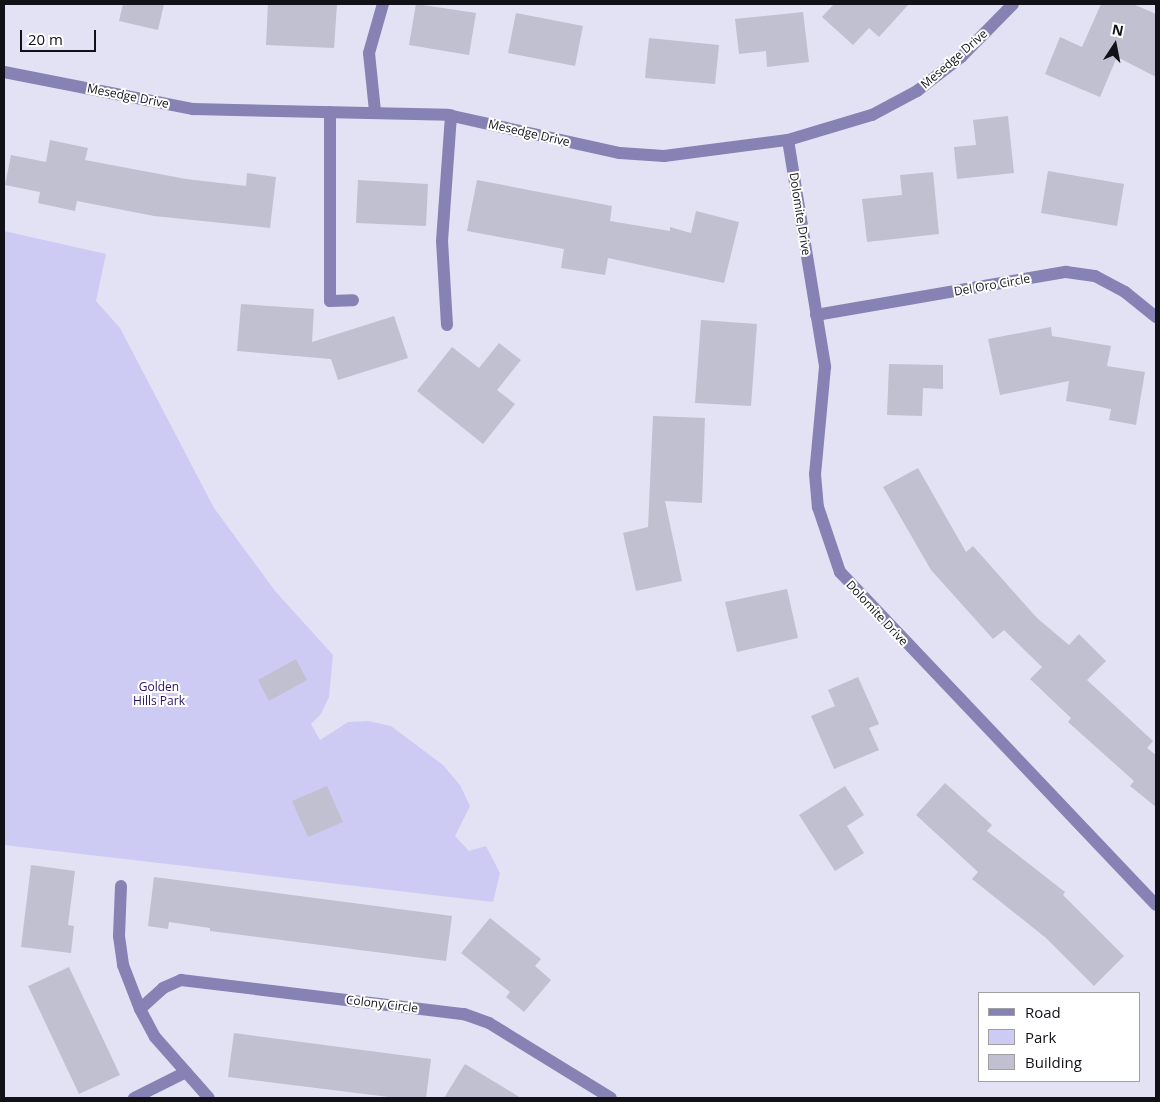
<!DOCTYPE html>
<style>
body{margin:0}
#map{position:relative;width:1160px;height:1102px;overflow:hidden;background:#e3e2f4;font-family:"Open Sans",sans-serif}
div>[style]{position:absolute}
.green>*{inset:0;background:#cdcbf4}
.building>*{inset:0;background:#c0c0d1}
.minor>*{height:12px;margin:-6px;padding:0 6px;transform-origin:6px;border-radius:6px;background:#8782b4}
span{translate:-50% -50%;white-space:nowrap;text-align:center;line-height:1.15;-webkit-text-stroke:4px #fff;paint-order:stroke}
.street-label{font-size:12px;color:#111117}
.park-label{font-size:12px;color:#2a1166}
.frame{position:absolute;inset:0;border:5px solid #111117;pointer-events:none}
.legend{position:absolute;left:978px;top:992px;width:162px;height:90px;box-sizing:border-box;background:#fff;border:1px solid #a0a0a2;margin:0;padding:6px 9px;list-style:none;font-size:15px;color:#111117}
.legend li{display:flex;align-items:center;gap:10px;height:25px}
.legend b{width:25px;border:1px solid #a0a0a2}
.north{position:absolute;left:1090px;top:20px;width:50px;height:50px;-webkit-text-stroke:4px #fff;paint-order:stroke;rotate:11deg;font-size:14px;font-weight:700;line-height:20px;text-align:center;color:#111117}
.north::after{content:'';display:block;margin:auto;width:18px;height:22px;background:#111117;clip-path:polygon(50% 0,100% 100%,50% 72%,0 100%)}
.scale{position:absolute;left:20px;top:30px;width:76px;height:22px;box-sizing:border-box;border:2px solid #111117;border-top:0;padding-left:6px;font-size:15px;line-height:18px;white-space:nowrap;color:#111117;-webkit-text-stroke:4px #fff;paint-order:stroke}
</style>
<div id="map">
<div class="green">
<i style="clip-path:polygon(4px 231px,106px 254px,96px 301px,120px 328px,214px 508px,276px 592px,333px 655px,329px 697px,321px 714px,311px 724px,320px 740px,348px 722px,368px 721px,391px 726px,443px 765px,460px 785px,470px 806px,455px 836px,469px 851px,486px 846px,500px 873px,493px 902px,4px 845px)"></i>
</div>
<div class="building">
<i style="clip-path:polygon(123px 4px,164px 4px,158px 30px,119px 21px)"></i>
<i style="clip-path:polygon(268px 4px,337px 4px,334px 48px,266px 45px)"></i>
<i style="clip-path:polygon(416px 4px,476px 13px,469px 55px,409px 45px)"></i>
<i style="clip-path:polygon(834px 4px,909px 4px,879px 37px,869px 28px,853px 45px,822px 17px)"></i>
<i style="clip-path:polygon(1101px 4px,1133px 4px,1156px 14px,1156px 77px,1117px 57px,1100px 97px,1045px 74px,1060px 37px,1082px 47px)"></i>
<i style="clip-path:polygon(803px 12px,809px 62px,767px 67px,766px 51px,739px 54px,735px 19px)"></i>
<i style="clip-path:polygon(516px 13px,583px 26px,575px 66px,508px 53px)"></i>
<i style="clip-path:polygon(649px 38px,719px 45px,715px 84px,645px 78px)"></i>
<i style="clip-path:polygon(1008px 116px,1014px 173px,957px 179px,954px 147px,976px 145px,973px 120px)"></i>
<i style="clip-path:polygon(50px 140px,88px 148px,85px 160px,186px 179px,246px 186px,247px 173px,276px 177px,270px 228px,154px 216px,77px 201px,75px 211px,38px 203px,40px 192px,5px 185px,11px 155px,46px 162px)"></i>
<i style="clip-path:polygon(1048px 171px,1124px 184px,1117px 226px,1041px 213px)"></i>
<i style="clip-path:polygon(933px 172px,939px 234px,867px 242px,862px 199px,902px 195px,900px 175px)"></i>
<i style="clip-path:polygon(358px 180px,428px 184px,426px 226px,356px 223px)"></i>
<i style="clip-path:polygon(477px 180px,612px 206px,610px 221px,670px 231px,670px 227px,691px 233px,696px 211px,739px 222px,724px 283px,608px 258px,605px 275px,561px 268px,564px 249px,467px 231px)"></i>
<i style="clip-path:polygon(241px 304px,314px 309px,312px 342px,394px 316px,408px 358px,338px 380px,331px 359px,237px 351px)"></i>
<i style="clip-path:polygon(701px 320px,757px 324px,751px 406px,695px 403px)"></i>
<i style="clip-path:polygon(1051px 327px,1052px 336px,1111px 346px,1107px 366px,1145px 372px,1136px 425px,1109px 420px,1111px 409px,1066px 401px,1069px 381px,1000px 395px,988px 339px)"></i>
<i style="clip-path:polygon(499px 343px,521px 360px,497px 390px,515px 404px,483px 444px,417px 391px,452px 347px,479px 368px)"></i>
<i style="clip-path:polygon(889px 364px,943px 365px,943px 389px,923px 388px,922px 416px,887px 415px)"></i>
<i style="clip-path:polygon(653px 416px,705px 418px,702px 503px,665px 501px,682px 581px,636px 591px,623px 533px,648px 527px)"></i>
<i style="clip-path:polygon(918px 468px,966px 552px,973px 546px,1037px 618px,1069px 645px,1079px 634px,1106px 661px,1087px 680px,1153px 741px,1147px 748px,1156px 755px,1156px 807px,1130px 786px,1134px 781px,1068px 722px,1071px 718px,1030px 679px,1042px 667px,1004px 630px,993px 639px,931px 570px,883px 487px)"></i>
<i style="clip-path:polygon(787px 589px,798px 638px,737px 652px,725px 602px)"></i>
<i style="clip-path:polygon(296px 659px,307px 680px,269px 701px,258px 680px)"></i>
<i style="clip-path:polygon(858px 677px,879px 724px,869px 728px,879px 750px,834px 769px,811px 716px,835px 706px,828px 690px)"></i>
<i style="clip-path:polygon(945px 783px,992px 825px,987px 831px,1065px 892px,1063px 895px,1124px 956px,1094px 986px,1046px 938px,972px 879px,978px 872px,916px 815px)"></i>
<i style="clip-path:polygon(327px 786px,343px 822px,308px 837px,292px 801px)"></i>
<i style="clip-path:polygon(845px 786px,864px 815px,847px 826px,864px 853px,835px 871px,799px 815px)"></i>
<i style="clip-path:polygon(31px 865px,75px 871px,68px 925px,74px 926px,71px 953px,21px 947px)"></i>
<i style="clip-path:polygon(154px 877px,452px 916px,446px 961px,210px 931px,210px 928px,169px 922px,168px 929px,148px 926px)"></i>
<i style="clip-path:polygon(490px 918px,541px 959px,535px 966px,551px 980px,524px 1012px,506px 997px,510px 992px,461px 953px)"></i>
<i style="clip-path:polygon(69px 967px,120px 1075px,79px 1094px,28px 986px)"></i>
<i style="clip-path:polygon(234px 1033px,431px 1059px,426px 1098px,397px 1098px,228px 1077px)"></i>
<i style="clip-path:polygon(465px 1064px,521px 1098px,444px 1098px)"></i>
</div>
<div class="minor">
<i style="left:4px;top:72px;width:193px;rotate:11.1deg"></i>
<i style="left:193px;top:109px;width:255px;rotate:1.3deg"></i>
<i style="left:448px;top:115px;width:176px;rotate:12.5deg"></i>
<i style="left:620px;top:153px;width:44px;rotate:3.9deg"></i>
<i style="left:664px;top:156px;width:125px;rotate:-7.4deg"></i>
<i style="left:788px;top:140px;width:88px;rotate:-16.6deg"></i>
<i style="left:872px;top:115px;width:51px;rotate:-28.1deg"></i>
<i style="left:917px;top:91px;width:56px;rotate:-37.7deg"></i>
<i style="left:961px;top:57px;width:74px;rotate:-45.5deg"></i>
<i style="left:375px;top:111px;width:58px;rotate:-95.9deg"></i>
<i style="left:369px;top:53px;width:51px;rotate:-74.1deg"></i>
<i style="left:330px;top:112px;width:189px;rotate:90deg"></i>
<i style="left:330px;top:301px;width:23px;rotate:-2deg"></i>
<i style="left:788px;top:140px;width:230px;rotate:80.7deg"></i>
<i style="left:825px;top:367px;width:107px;rotate:95.3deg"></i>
<i style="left:815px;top:474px;width:33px;rotate:85deg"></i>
<i style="left:818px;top:507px;width:69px;rotate:71.3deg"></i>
<i style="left:840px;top:572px;width:459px;rotate:46.5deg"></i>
<i style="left:816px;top:315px;width:254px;rotate:-9.8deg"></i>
<i style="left:1066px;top:272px;width:29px;rotate:8deg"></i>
<i style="left:1095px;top:276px;width:34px;rotate:28deg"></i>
<i style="left:1125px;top:292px;width:40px;rotate:39deg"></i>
<i style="left:447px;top:325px;width:84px;rotate:-93.4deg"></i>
<i style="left:442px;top:241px;width:126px;rotate:-85.9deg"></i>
<i style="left:121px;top:886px;width:50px;rotate:92.3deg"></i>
<i style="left:119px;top:936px;width:29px;rotate:82deg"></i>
<i style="left:123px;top:965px;width:47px;rotate:68.9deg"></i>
<i style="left:140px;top:1009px;width:32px;rotate:62deg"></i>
<i style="left:155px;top:1037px;width:81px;rotate:48.5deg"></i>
<i style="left:140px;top:1009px;width:31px;rotate:-42deg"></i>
<i style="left:163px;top:988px;width:20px;rotate:-24deg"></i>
<i style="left:181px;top:980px;width:285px;rotate:6.9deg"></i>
<i style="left:464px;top:1014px;width:27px;rotate:20deg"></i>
<i style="left:489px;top:1023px;width:143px;rotate:31.6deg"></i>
<i style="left:134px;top:1098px;width:58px;rotate:-26.6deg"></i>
</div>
<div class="street-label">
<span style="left:954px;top:59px;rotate:-41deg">Mesedge Drive</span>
<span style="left:128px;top:96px;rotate:11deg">Mesedge Drive</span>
<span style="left:529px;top:133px;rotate:13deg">Mesedge Drive</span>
<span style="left:800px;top:214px;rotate:81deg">Dolomite Drive</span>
<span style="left:992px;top:285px;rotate:-10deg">Del Oro Circle</span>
<span style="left:877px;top:613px;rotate:47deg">Dolomite Drive</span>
<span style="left:382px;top:1004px;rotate:7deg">Colony Circle</span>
</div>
<div class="park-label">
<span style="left:159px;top:694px">Golden<br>Hills Park</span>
</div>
<div class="frame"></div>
<ul class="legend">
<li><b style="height:6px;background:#8782b4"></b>Road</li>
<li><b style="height:14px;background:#cdcbf4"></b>Park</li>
<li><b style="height:14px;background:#c0c0d1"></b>Building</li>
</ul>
<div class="north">N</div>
<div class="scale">20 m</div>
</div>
